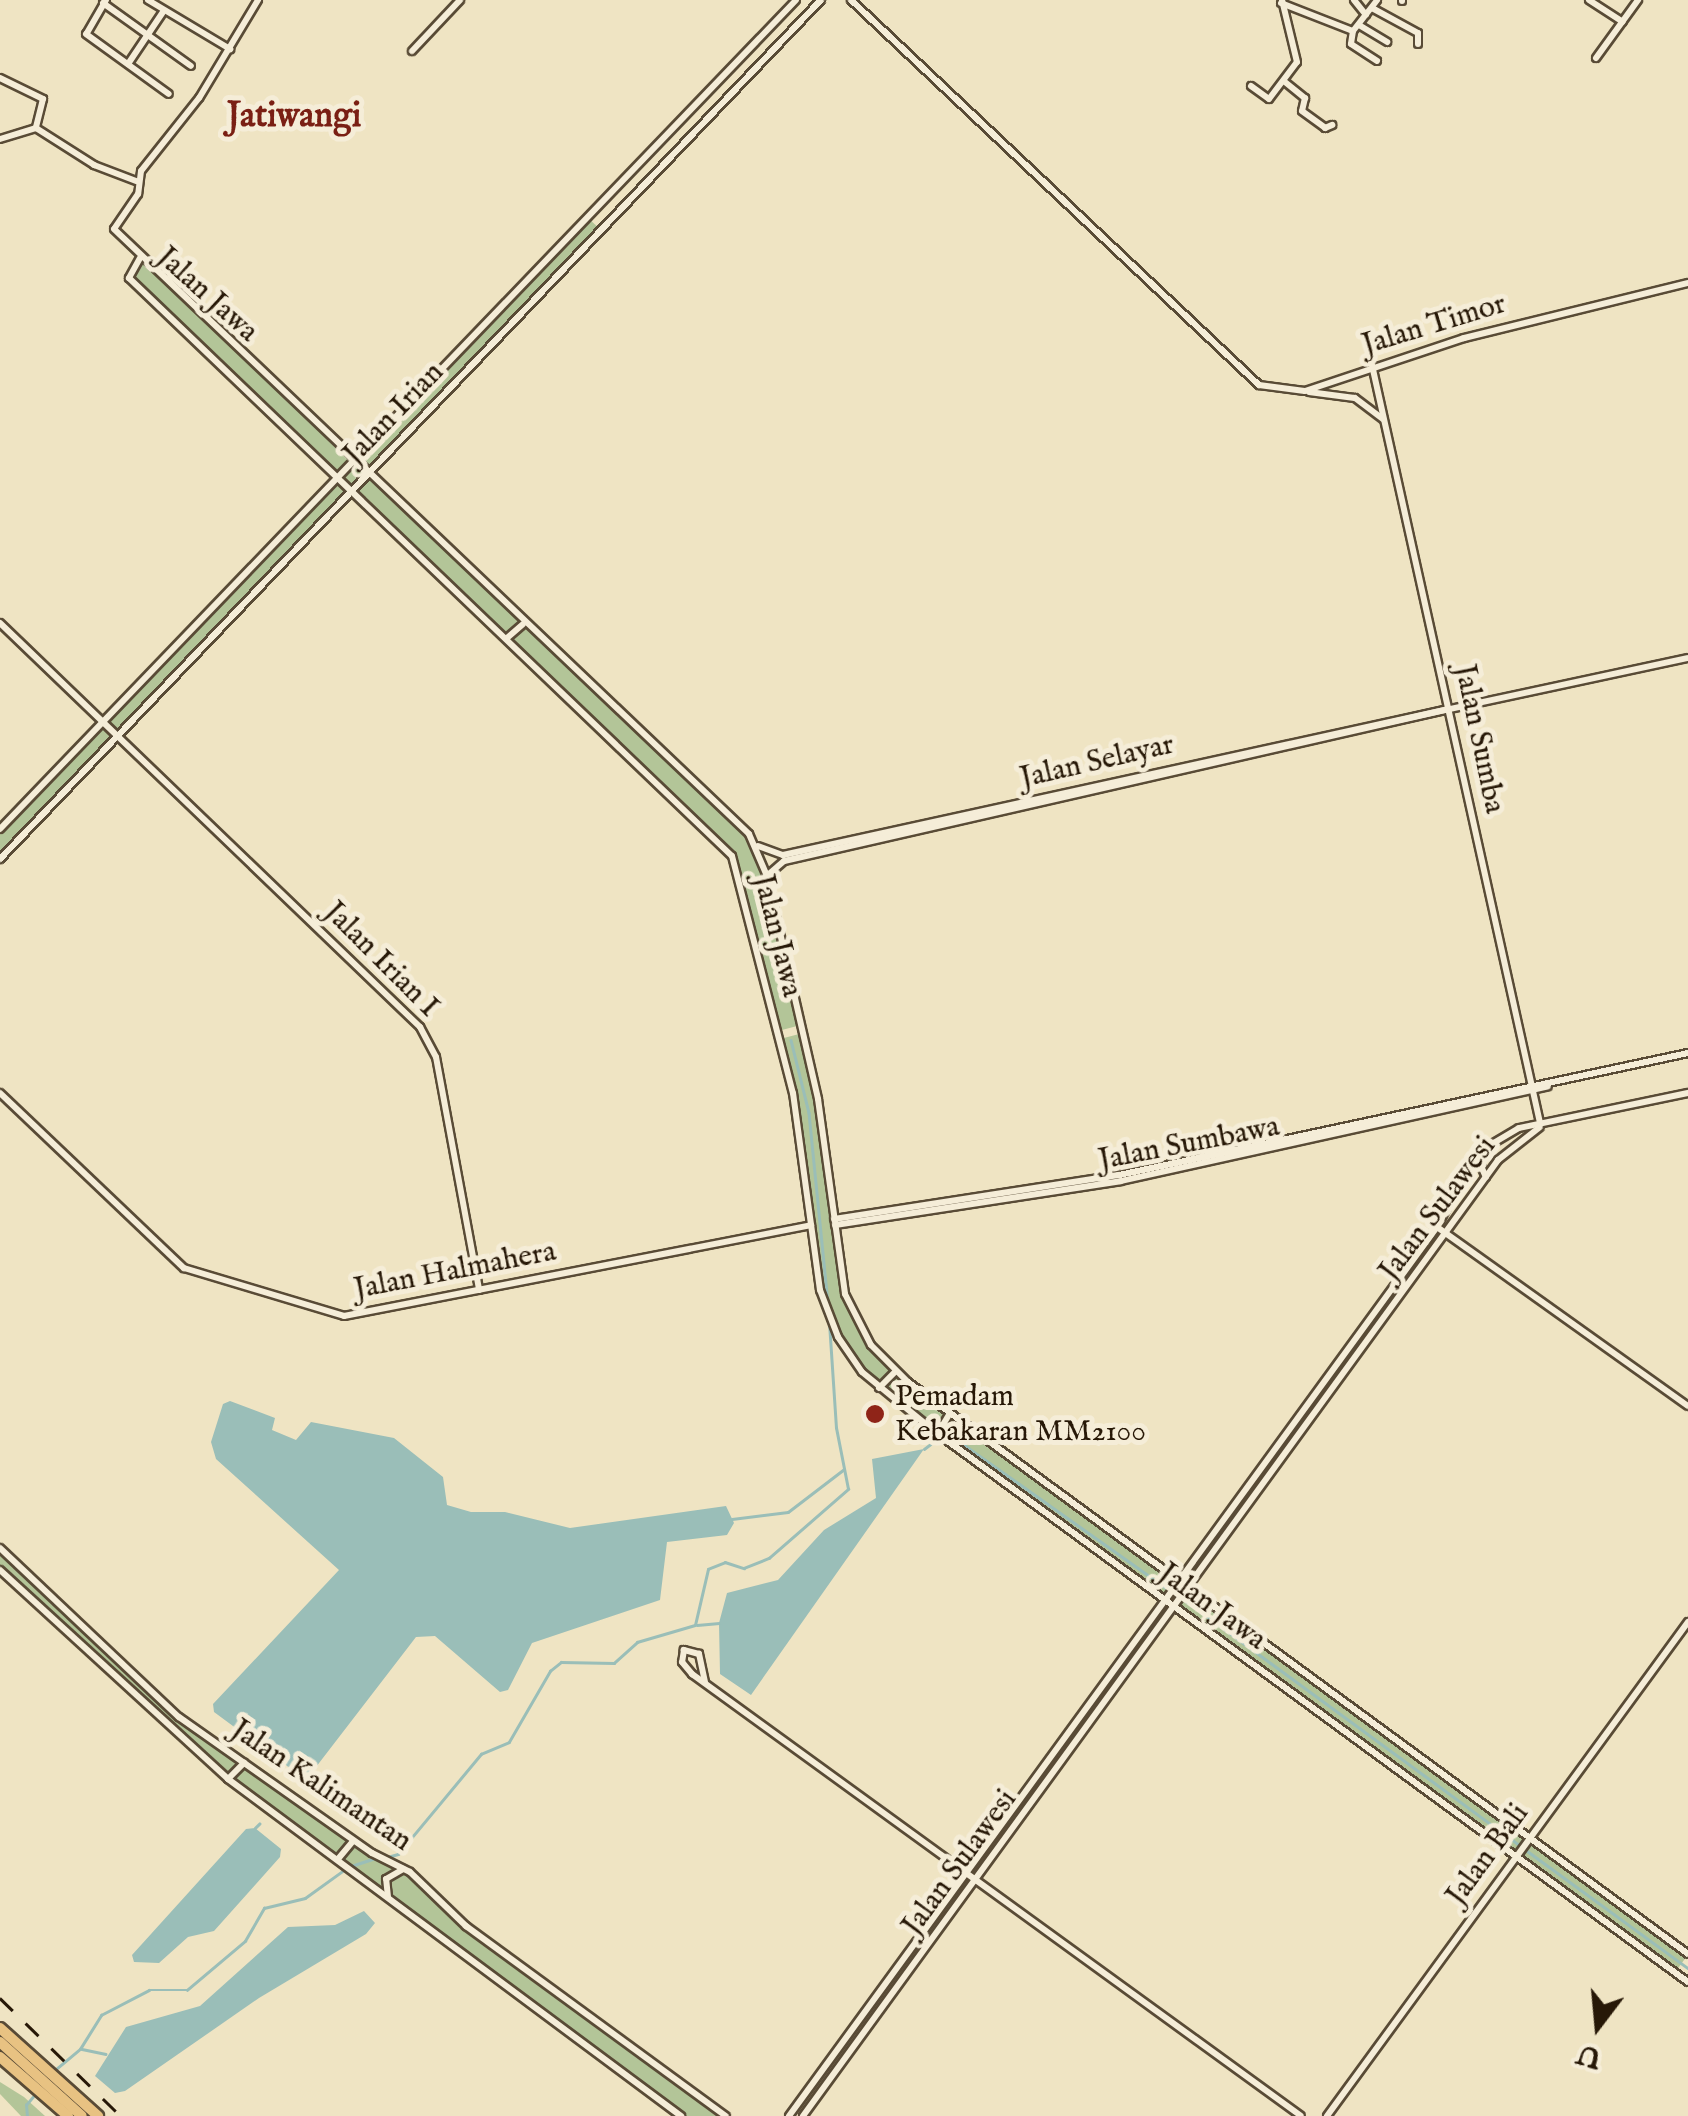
<!DOCTYPE html>
<style>
body{margin:0}
#map{position:relative;width:1688px;height:2116px;overflow:hidden;background:#efe4c3;font-family:"IM FELL English",serif}
div>[style]{position:absolute}
.green>*{inset:0;background:#b3c598;transform-origin:0 0}
.water>*{inset:0;background:#9abeb8}
.stream>*{height:2.5px;margin:-1.25px;padding:0 1.25px;transform-origin:1.25px;border-radius:1.25px;background:#9abeb8}
.roads{filter:drop-shadow(2px 0 #594b36) drop-shadow(-2px 0 #594b36) drop-shadow(0 2px #594b36) drop-shadow(0 -2px #594b36)}
.minor>*{height:6px;margin:-3px;padding:0 3px;transform-origin:3px;border-radius:3px;background:#f5edd8}
.highway>*{height:10px;margin:-5px;padding:0 5px;transform-origin:5px;border-radius:5px;background:#e8c282}
.rail>*{height:2.5px;margin-top:-1.25px;transform-origin:0;background:repeating-linear-gradient(90deg,#271807 0 18px,transparent 0 36px)}
.dots>*{width:28px;height:28px;translate:-50% -50%;box-sizing:border-box;border:5px solid #f5edd8;border-radius:50%}
span{translate:-50% -50%;white-space:nowrap;text-align:center;line-height:1.15;-webkit-text-stroke:10px #f5edd8;paint-order:stroke}
.street-label{font-size:30px;color:#271807}
.poi-label{font-size:30px;color:#271807}
.left{translate:0 -50%;text-align:left}
.quarter-label{font-size:35px;color:#7a1f14;font-weight:700}
.north{position:absolute;left:1548px;top:1976px;width:100px;height:100px;-webkit-text-stroke:8px #f5edd8;paint-order:stroke;rotate:196deg;font-size:28px;font-weight:700;line-height:40px;text-align:center;color:#271807}
.north::after{content:'';display:block;margin:auto;width:35px;height:45px;background:#271807;clip-path:polygon(50% 0,100% 100%,50% 72%,0 100%)}
</style>
<div id="map">
<div class="green">
<i style="clip-path:polygon(588px 218px,601px 230px,368px 474px,749px 834px,761px 854px,801px 1025px,778px 1031px,732px 856px,352px 490px,0 859px,0 829px,340px 478px,128px 273px,135px 263px,140px 258px,354px 462px)"></i>
<i style="clip-path:polygon(803px 1033px,845px 1294px,882px 1359px,1179px 1581px,1164px 1600px,879px 1388px,838px 1337px,820px 1290px,780px 1039px)"></i>
<i style="clip-path:polygon(0 1548px,179px 1717px,415px 1878px,466px 1926px,726px 2116px,681px 2116px,228px 1779px,0 1570px)"></i>
<i style="left:1188px;top:1588px;width:620px;height:24px;rotate:36deg"></i>
<i style="clip-path:polygon(0 2082px,24px 2097px,45px 2116px,21px 2116px,0 2094px)"></i>
</div>
<div class="water">
<i style="clip-path:polygon(230px 1401px,275px 1418px,272px 1430px,296px 1440px,311px 1422px,394px 1438px,443px 1477px,447px 1505px,471px 1512px,505px 1512px,570px 1528px,726px 1506px,734px 1523px,727px 1535px,667px 1542px,660px 1600px,532px 1643px,508px 1690px,500px 1692px,435px 1636px,416px 1637px,306px 1780px,214px 1712px,213px 1704px,339px 1570px,216px 1459px,211px 1442px,223px 1404px)"></i>
<i style="clip-path:polygon(924px 1449px,751px 1695px,720px 1674px,719px 1623px,727px 1593px,778px 1580px,824px 1530px,876px 1498px,872px 1459px)"></i>
<i style="clip-path:polygon(255px 1828px,281px 1849px,280px 1857px,214px 1931px,188px 1937px,159px 1963px,134px 1962px,132px 1955px,246px 1829px)"></i>
<i style="clip-path:polygon(364px 1911px,375px 1923px,366px 1934px,259px 1998px,125px 2091px,115px 2093px,95px 2076px,126px 2027px,200px 2006px,288px 1927px,335px 1925px)"></i>
</div>
<div class="stream">
<i style="left:791px;top:1040px;width:75px;rotate:76.1deg"></i>
<i style="left:809px;top:1113px;width:191px;rotate:84.3deg"></i>
<i style="left:946px;top:1432px;width:272px;rotate:35.3deg"></i>
<i style="left:924px;top:1449px;width:15px;rotate:-37deg"></i>
<i style="left:732px;top:1519px;width:56px;rotate:-7.1deg"></i>
<i style="left:788px;top:1512px;width:69px;rotate:-37.4deg"></i>
<i style="left:1175px;top:1593px;width:426px;rotate:36.2deg"></i>
<i style="left:697px;top:1625px;width:22px;rotate:-5deg"></i>
<i style="left:255px;top:1828px;width:6px;rotate:-45deg"></i>
<i style="left:1526px;top:1850px;width:200px;rotate:36.1deg"></i>
<i style="left:384px;top:1858px;width:15px;rotate:-16deg"></i>
<i style="left:398px;top:1854px;width:130px;rotate:-50.3deg"></i>
<i style="left:481px;top:1754px;width:30px;rotate:-23deg"></i>
<i style="left:509px;top:1742px;width:82px;rotate:-60deg"></i>
<i style="left:550px;top:1671px;width:14px;rotate:-39deg"></i>
<i style="left:561px;top:1662px;width:53px;rotate:1.1deg"></i>
<i style="left:614px;top:1663px;width:31px;rotate:-42deg"></i>
<i style="left:637px;top:1642px;width:60px;rotate:-16.3deg"></i>
<i style="left:695px;top:1625px;width:57px;rotate:-76.9deg"></i>
<i style="left:708px;top:1569px;width:18px;rotate:-22deg"></i>
<i style="left:725px;top:1562px;width:20px;rotate:18deg"></i>
<i style="left:744px;top:1568px;width:27px;rotate:-22deg"></i>
<i style="left:769px;top:1558px;width:105px;rotate:-41.1deg"></i>
<i style="left:848px;top:1489px;width:62px;rotate:-101.1deg"></i>
<i style="left:836px;top:1428px;width:105px;rotate:-93.8deg"></i>
<i style="left:351px;top:1866px;width:26px;rotate:-18deg"></i>
<i style="left:82px;top:2049px;width:24px;rotate:12deg"></i>
<i style="left:55px;top:2070px;width:33px;rotate:-40deg"></i>
<i style="left:80px;top:2049px;width:40px;rotate:-58deg"></i>
<i style="left:101px;top:2015px;width:54px;rotate:-27.5deg"></i>
<i style="left:149px;top:1990px;width:38px"></i>
<i style="left:187px;top:1990px;width:76px;rotate:-40.2deg"></i>
<i style="left:245px;top:1941px;width:38px;rotate:-60deg"></i>
<i style="left:264px;top:1908px;width:42px;rotate:-13.7deg"></i>
<i style="left:305px;top:1898px;width:48px;rotate:-35.7deg"></i>
<i style="left:27px;top:2116px;width:11px;rotate:-95deg"></i>
<i style="left:26px;top:2105px;width:17px;rotate:-50deg"></i>
</div>
<div class="roads">
<div class="minor">
<i style="left:106px;top:0;width:39px;rotate:120deg"></i>
<i style="left:86px;top:34px;width:102px;rotate:35.9deg"></i>
<i style="left:148px;top:0;width:96px;rotate:30.9deg"></i>
<i style="left:258px;top:0;width:114px;rotate:121deg"></i>
<i style="left:199px;top:98px;width:93px;rotate:128.5deg"></i>
<i style="left:141px;top:171px;width:23px;rotate:97deg"></i>
<i style="left:138px;top:194px;width:42px;rotate:124.4deg"></i>
<i style="left:114px;top:229px;width:877px;rotate:43.61deg"></i>
<i style="left:749px;top:834px;width:46px;rotate:66.8deg"></i>
<i style="left:767px;top:876px;width:229px;rotate:77.1deg"></i>
<i style="left:818px;top:1099px;width:197px;rotate:82.1deg"></i>
<i style="left:845px;top:1294px;width:57px;rotate:63deg"></i>
<i style="left:871px;top:1345px;width:52px;rotate:45deg"></i>
<i style="left:908px;top:1382px;width:967px;rotate:36.25deg"></i>
<i style="left:851px;top:0;width:561px;rotate:43.34deg"></i>
<i style="left:1259px;top:385px;width:46px;rotate:7.4deg"></i>
<i style="left:1305px;top:391px;width:168px;rotate:-18.4deg"></i>
<i style="left:1464px;top:338px;width:231px;rotate:-13.8deg"></i>
<i style="left:1354px;top:0;width:19px;rotate:51deg"></i>
<i style="left:1402px;top:0;width:1px;rotate:90deg"></i>
<i style="left:1589px;top:0;width:40px;rotate:32.9deg"></i>
<i style="left:103px;top:3px;width:108px;rotate:35.6deg"></i>
<i style="left:1281px;top:3px;width:77px;rotate:21.3deg"></i>
<i style="left:1353px;top:31px;width:39px;rotate:-52deg"></i>
<i style="left:1372px;top:8px;width:52px;rotate:28.5deg"></i>
<i style="left:1418px;top:33px;width:11px;rotate:90deg"></i>
<i style="left:1359px;top:25px;width:33px;rotate:31deg"></i>
<i style="left:1353px;top:31px;width:13px;rotate:99deg"></i>
<i style="left:1351px;top:44px;width:31px;rotate:33deg"></i>
<i style="left:412px;top:51px;width:70px;rotate:-46.7deg"></i>
<i style="left:1596px;top:58px;width:72px;rotate:-54.1deg"></i>
<i style="left:128px;top:64px;width:63px;rotate:-56.1deg"></i>
<i style="left:0;top:78px;width:48px;rotate:26deg"></i>
<i style="left:43px;top:99px;width:30px;rotate:104deg"></i>
<i style="left:1285px;top:82px;width:26px;rotate:39deg"></i>
<i style="left:1305px;top:98px;width:13px;rotate:103deg"></i>
<i style="left:1302px;top:111px;width:29px;rotate:36deg"></i>
<i style="left:1325px;top:128px;width:8px;rotate:-23deg"></i>
<i style="left:1251px;top:86px;width:22px;rotate:36deg"></i>
<i style="left:1269px;top:99px;width:46px;rotate:-52.9deg"></i>
<i style="left:1297px;top:62px;width:64px;rotate:-103.6deg"></i>
<i style="left:0;top:139px;width:38px;rotate:-17deg"></i>
<i style="left:36px;top:128px;width:69px;rotate:32.5deg"></i>
<i style="left:94px;top:165px;width:45px;rotate:20.9deg"></i>
<i style="left:140px;top:258px;width:23px;rotate:119deg"></i>
<i style="left:129px;top:278px;width:835px;rotate:43.79deg"></i>
<i style="left:732px;top:856px;width:245px;rotate:75.6deg"></i>
<i style="left:793px;top:1093px;width:199px;rotate:82.2deg"></i>
<i style="left:820px;top:1290px;width:50px;rotate:69deg"></i>
<i style="left:838px;top:1337px;width:42px;rotate:55.6deg"></i>
<i style="left:862px;top:1372px;width:93px;rotate:39.3deg"></i>
<i style="left:934px;top:1431px;width:934px;rotate:36.16deg"></i>
<i style="left:1372px;top:365px;width:776px;rotate:77.5deg"></i>
<i style="left:1309px;top:392px;width:46px;rotate:7.4deg"></i>
<i style="left:1355px;top:398px;width:35px;rotate:37deg"></i>
<i style="left:0;top:623px;width:583px;rotate:43.89deg"></i>
<i style="left:420px;top:1027px;width:34px;rotate:62deg"></i>
<i style="left:436px;top:1057px;width:237px;rotate:79.5deg"></i>
<i style="left:507px;top:638px;width:21px;rotate:-41deg"></i>
<i style="left:1450px;top:709px;width:243px;rotate:-12.1deg"></i>
<i style="left:0;top:829px;width:1149px;rotate:-46.16deg"></i>
<i style="left:758px;top:846px;width:27px;rotate:20deg"></i>
<i style="left:783px;top:855px;width:682px;rotate:-12.36deg"></i>
<i style="left:1449px;top:709px;width:682px;rotate:167.12deg"></i>
<i style="left:784px;top:861px;width:23px;rotate:139deg"></i>
<i style="left:0;top:859px;width:1188px;rotate:-46.3deg"></i>
<i style="left:0;top:1093px;width:254px;rotate:43.6deg"></i>
<i style="left:184px;top:1268px;width:167px;rotate:16.7deg"></i>
<i style="left:344px;top:1316px;width:476px;rotate:-11deg"></i>
<i style="left:1467px;top:1165px;width:14px;rotate:4deg"></i>
<i style="left:1481px;top:1166px;width:12px;rotate:66deg"></i>
<i style="left:834px;top:1219px;width:288px;rotate:-8.8deg"></i>
<i style="left:1119px;top:1175px;width:582px;rotate:-12.1deg"></i>
<i style="left:835px;top:1225px;width:289px;rotate:-8.7deg"></i>
<i style="left:1121px;top:1181px;width:437px;rotate:-12.5deg"></i>
<i style="left:1437px;top:1227px;width:308px;rotate:35.5deg"></i>
<i style="left:879px;top:1388px;width:23px;rotate:-45deg"></i>
<i style="left:938px;top:1433px;width:23px;rotate:-59deg"></i>
<i style="left:0;top:1548px;width:246px;rotate:43.4deg"></i>
<i style="left:179px;top:1717px;width:236px;rotate:35.2deg"></i>
<i style="left:372px;top:1853px;width:42px;rotate:26.6deg"></i>
<i style="left:410px;top:1872px;width:78px;rotate:44deg"></i>
<i style="left:466px;top:1926px;width:322px;rotate:36.2deg"></i>
<i style="left:0;top:1570px;width:309px;rotate:42.5deg"></i>
<i style="left:228px;top:1779px;width:565px;rotate:36.65deg"></i>
<i style="left:705px;top:1682px;width:29px;rotate:-102deg"></i>
<i style="left:699px;top:1654px;width:16px;rotate:-165deg"></i>
<i style="left:684px;top:1650px;width:12px;rotate:99deg"></i>
<i style="left:682px;top:1662px;width:16px;rotate:50deg"></i>
<i style="left:692px;top:1674px;width:752px;rotate:35.97deg"></i>
<i style="left:228px;top:1779px;width:23px;rotate:-45deg"></i>
<i style="left:338px;top:1859px;width:23px;rotate:-50deg"></i>
<i style="left:388px;top:1897px;width:18px;rotate:-96deg"></i>
<i style="left:386px;top:1879px;width:20px;rotate:-30deg"></i>
<i style="left:789px;top:2116px;width:1100px;rotate:-53.91deg"></i>
<i style="left:1437px;top:1227px;width:82px;rotate:-62.5deg"></i>
<i style="left:1475px;top:1154px;width:51px;rotate:-30.6deg"></i>
<i style="left:1519px;top:1128px;width:173px;rotate:-11.7deg"></i>
<i style="left:803px;top:2116px;width:1182px;rotate:-53.98deg"></i>
<i style="left:1498px;top:1160px;width:53px;rotate:-38.2deg"></i>
<i style="left:1327px;top:2116px;width:612px;rotate:-53.84deg"></i>
</div>
<div class="highway">
<i style="left:0;top:2028px;width:132px;rotate:41.9deg"></i>
<i style="left:0;top:2042px;width:110px;rotate:42.1deg"></i>
<i style="left:0;top:2057px;width:90px;rotate:40.9deg"></i>
</div>
</div>
<div class="rail">
<i style="left:0;top:1998px;width:169px;rotate:44.3deg"></i>
</div>
<div class="dots">
<i style="left:875px;top:1414px;background:#8f2418"></i>
</div>
<div class="street-label">
<span style="left:207px;top:295px;rotate:42deg">Jalan Jawa</span>
<span style="left:1434px;top:325px;rotate:-17deg">Jalan Timor</span>
<span style="left:394px;top:414px;rotate:-46deg">Jalan Irian</span>
<span style="left:1479px;top:739px;rotate:78deg">Jalan Sumba</span>
<span style="left:1097px;top:762px;rotate:-13deg">Jalan Selayar</span>
<span style="left:777px;top:936px;rotate:76deg">Jalan Jawa</span>
<span style="left:381px;top:960px;rotate:45deg">Jalan Irian I</span>
<span style="left:1189px;top:1144px;rotate:-11deg">Jalan Sumbawa</span>
<span style="left:1438px;top:1209px;rotate:-53deg">Jalan Sulawesi</span>
<span style="left:455px;top:1271px;rotate:-11deg">Jalan Halmahera</span>
<span style="left:1212px;top:1607px;rotate:36deg">Jalan Jawa</span>
<span style="left:321px;top:1786px;rotate:34deg">Jalan Kalimantan</span>
<span style="left:1488px;top:1855px;rotate:-54deg">Jalan Bali</span>
<span style="left:960px;top:1863px;rotate:-54deg">Jalan Sulawesi</span>
</div>
<div class="poi-label">
<span class="left" style="left:895px;top:1414px">Pemadam<br>Kebakaran MM2100</span>
</div>
<div class="quarter-label">
<span style="left:294px;top:117px">Jatiwangi</span>
</div>
<div class="north">U</div>
</div>
